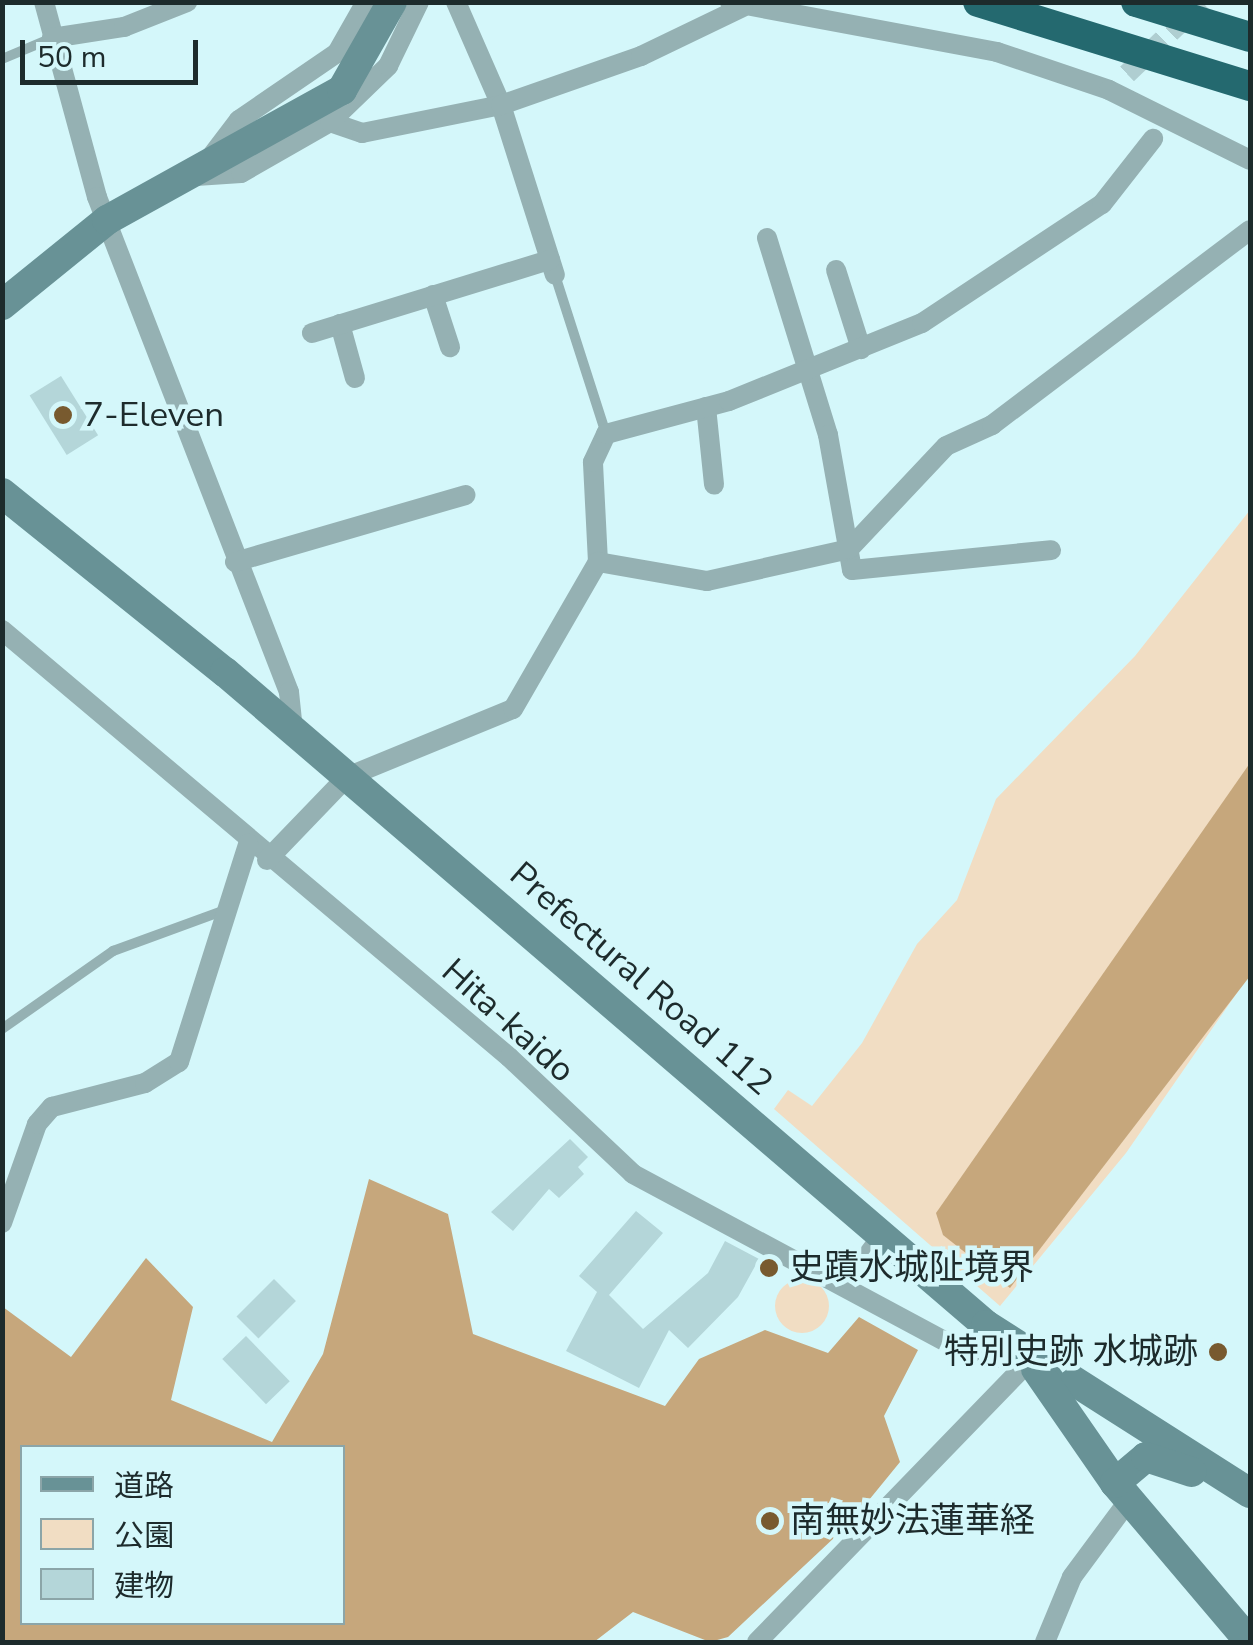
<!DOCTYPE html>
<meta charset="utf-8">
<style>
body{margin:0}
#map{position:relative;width:1253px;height:1645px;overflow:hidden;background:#d4f7fa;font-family:"Nunito Sans","Noto Sans JP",sans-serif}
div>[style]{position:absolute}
.green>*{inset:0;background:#f1ddc3}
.round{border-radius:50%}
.forest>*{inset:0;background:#c6a77c}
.building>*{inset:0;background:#b4d6d9;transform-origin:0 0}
.street-tunnel>*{height:20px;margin-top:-10px;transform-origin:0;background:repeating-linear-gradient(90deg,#afced1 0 20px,transparent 0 30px)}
.lane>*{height:10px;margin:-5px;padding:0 5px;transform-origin:5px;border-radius:5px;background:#95b1b3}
.street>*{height:20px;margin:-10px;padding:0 10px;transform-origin:10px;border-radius:10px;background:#95b1b3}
.secondary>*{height:30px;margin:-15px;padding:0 15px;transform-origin:15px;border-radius:15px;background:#689296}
.highway>*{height:30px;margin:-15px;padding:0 15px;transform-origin:15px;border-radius:15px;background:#24696f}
.dots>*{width:28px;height:28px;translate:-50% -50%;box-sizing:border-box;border:5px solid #d4f7fa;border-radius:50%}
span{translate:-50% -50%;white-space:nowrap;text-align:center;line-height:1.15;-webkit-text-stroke:9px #d4f7fa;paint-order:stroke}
.poi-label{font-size:35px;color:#1d2b2c}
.left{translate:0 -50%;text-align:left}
.right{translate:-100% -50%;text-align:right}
.street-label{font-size:35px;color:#1d2b2c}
.frame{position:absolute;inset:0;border:5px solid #1d2b2c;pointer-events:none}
.legend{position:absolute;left:20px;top:1445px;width:325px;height:180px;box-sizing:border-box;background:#d4f7fa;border:2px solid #8ba5a8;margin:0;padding:12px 18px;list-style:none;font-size:30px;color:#1d2b2c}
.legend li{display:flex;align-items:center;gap:20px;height:50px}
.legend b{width:50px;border:2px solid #8ba5a8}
.scale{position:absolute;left:20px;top:40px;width:178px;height:45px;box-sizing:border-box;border:5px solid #1d2b2c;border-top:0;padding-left:12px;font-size:30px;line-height:35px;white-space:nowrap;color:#1d2b2c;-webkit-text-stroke:8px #d4f7fa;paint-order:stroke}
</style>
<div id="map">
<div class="green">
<i style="clip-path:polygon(1250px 510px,1250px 974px,1126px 1153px,1000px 1306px,774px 1109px,788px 1090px,812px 1106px,862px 1043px,917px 944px,957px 900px,996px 799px,1135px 656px)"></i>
<i class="round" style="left:775px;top:1279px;width:54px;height:54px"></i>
</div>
<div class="forest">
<i style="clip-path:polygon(1250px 763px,1250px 976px,1010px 1288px,943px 1235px,936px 1213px)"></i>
<i style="clip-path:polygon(evenodd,369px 1179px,448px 1214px,473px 1334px,665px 1406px,699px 1359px,765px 1330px,828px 1353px,859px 1317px,918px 1350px,884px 1416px,900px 1462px,851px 1522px,728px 1637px,710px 1642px,633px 1612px,594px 1642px,3px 1642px,3px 1307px,71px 1357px,146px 1258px,193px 1307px,171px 1400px,272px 1442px,323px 1354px,369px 1179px,22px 1448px,342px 1448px,342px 1622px,22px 1622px,22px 1448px)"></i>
</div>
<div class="building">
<i style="left:61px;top:376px;width:70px;height:37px;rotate:58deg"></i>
<i style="clip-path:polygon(570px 1139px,588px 1157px,578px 1167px,584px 1174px,559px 1198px,549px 1189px,513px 1231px,491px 1212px)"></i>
<i style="clip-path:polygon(636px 1211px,663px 1233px,609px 1295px,643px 1329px,708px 1273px,725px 1241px,759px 1259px,738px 1297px,688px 1348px,669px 1330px,639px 1388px,566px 1351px,597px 1292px,579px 1276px)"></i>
<i style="left:274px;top:1279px;width:31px;height:53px;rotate:45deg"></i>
<i style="left:246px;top:1336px;width:63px;height:33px;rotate:46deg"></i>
</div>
<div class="street-tunnel">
<i style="left:1127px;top:74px;width:104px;rotate:-43.8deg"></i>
</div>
<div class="lane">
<i style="left:2px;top:59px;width:54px;rotate:-22.8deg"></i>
<i style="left:555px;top:275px;width:167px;rotate:72.2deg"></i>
<i style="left:2px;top:1029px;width:136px;rotate:-35.1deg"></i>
<i style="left:113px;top:951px;width:119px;rotate:-20.1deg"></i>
<i style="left:839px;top:1285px;width:60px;rotate:-53.1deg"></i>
</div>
<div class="street">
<i style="left:44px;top:2px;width:202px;rotate:74.8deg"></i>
<i style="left:97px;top:197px;width:531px;rotate:68.8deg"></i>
<i style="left:289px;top:692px;width:38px;rotate:84deg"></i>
<i style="left:456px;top:2px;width:112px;rotate:66.4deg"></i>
<i style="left:501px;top:105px;width:178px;rotate:72.4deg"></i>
<i style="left:730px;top:2px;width:272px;rotate:10.6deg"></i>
<i style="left:997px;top:52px;width:118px;rotate:18.7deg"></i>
<i style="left:1109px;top:90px;width:157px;rotate:26.4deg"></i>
<i style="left:52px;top:38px;width:73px;rotate:-8.7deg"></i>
<i style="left:124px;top:27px;width:68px;rotate:-21.6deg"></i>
<i style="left:330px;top:122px;width:34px;rotate:19deg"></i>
<i style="left:362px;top:133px;width:142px;rotate:-11.4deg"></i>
<i style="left:501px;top:105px;width:148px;rotate:-19.3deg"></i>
<i style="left:641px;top:56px;width:113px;rotate:-25.7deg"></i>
<i style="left:210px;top:158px;width:48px;rotate:-52.7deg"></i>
<i style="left:239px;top:120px;width:119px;rotate:-34.4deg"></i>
<i style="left:337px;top:53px;width:59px;rotate:-60.4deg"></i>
<i style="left:196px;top:176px;width:45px;rotate:-3.8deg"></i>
<i style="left:241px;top:173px;width:103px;rotate:-29.8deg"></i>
<i style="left:330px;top:122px;width:81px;rotate:-44deg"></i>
<i style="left:388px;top:66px;width:71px;rotate:-64.2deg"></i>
<i style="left:767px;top:238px;width:206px;rotate:72.8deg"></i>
<i style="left:828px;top:435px;width:137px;rotate:79.9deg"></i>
<i style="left:852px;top:570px;width:200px;rotate:-5.7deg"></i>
<i style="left:836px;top:270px;width:83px;rotate:72.4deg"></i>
<i style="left:433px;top:295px;width:55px;rotate:71.9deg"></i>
<i style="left:340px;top:324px;width:56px;rotate:74.5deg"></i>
<i style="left:312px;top:333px;width:249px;rotate:-17.1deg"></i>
<i style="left:706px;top:407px;width:78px;rotate:84.1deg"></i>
<i style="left:235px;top:562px;width:240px;rotate:-16.2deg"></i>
<i style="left:598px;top:562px;width:100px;rotate:-92.9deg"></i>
<i style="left:593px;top:462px;width:31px;rotate:-65deg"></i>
<i style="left:606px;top:434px;width:127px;rotate:-15deg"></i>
<i style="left:729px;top:401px;width:208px;rotate:-22deg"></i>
<i style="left:922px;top:323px;width:216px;rotate:-33.5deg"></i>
<i style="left:1102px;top:204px;width:83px;rotate:-51.9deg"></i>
<i style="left:2px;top:630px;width:663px;rotate:40.1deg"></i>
<i style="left:509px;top:1057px;width:170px;rotate:43.3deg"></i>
<i style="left:633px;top:1174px;width:383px;rotate:28.2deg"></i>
<i style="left:970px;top:1355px;width:60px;rotate:4.8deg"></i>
<i style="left:267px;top:860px;width:115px;rotate:-46.1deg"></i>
<i style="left:347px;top:777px;width:179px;rotate:-22.3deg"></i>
<i style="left:513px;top:709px;width:170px;rotate:-60deg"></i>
<i style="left:598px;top:562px;width:111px;rotate:9.9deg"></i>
<i style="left:707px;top:581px;width:146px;rotate:-12.7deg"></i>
<i style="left:849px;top:549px;width:141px;rotate:-46.7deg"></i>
<i style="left:946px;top:446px;width:51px;rotate:-24.5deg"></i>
<i style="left:992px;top:425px;width:323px;rotate:-37.1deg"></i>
<i style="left:2px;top:1223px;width:105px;rotate:-70.5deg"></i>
<i style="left:37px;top:1124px;width:23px;rotate:-49deg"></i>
<i style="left:52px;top:1107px;width:96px;rotate:-14.5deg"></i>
<i style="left:145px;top:1083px;width:40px;rotate:-32deg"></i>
<i style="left:179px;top:1062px;width:229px;rotate:-72.4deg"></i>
<i style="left:757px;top:1642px;width:392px;rotate:-45.9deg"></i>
<i style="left:1045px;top:1642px;width:70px;rotate:-67.4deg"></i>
<i style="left:1072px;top:1577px;width:96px;rotate:-53.5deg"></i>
</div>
<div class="secondary">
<i style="left:2px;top:305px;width:135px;rotate:-39deg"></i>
<i style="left:107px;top:220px;width:269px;rotate:-29deg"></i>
<i style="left:342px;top:90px;width:101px;rotate:-60.4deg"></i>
<i style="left:2px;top:493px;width:286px;rotate:38.8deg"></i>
<i style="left:225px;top:672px;width:1003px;rotate:40.63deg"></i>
<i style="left:986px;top:1325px;width:313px;rotate:32.5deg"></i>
<i style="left:1036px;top:1369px;width:139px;rotate:55.3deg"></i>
<i style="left:1115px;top:1483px;width:209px;rotate:49.7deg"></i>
<i style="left:1115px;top:1483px;width:40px;rotate:-40deg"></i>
<i style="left:1146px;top:1457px;width:48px;rotate:18.1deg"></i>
</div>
<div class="highway">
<i style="left:978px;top:2px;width:285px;rotate:17.2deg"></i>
<i style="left:1136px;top:2px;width:119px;rotate:17.1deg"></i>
</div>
<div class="dots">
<i style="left:63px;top:415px;background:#785a2f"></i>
<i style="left:769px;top:1268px;background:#785a2f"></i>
<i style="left:1218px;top:1352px;background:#785a2f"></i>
<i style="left:770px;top:1521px;background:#785a2f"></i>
</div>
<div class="poi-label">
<span class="left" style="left:83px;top:415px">7-Eleven</span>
<span class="left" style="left:789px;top:1268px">史蹟水城阯境界</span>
<span class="right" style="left:1198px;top:1352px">特別史跡 水城跡</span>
<span class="left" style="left:790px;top:1521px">南無妙法蓮華経</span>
</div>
<div class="street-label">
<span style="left:641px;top:979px;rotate:41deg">Prefectural Road 112</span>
<span style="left:508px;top:1021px;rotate:42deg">Hita-kaido</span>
</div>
<div class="frame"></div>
<ul class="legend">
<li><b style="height:12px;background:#689296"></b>道路</li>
<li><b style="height:28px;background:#f1ddc3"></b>公園</li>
<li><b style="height:28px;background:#b4d6d9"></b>建物</li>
</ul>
<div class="scale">50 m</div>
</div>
